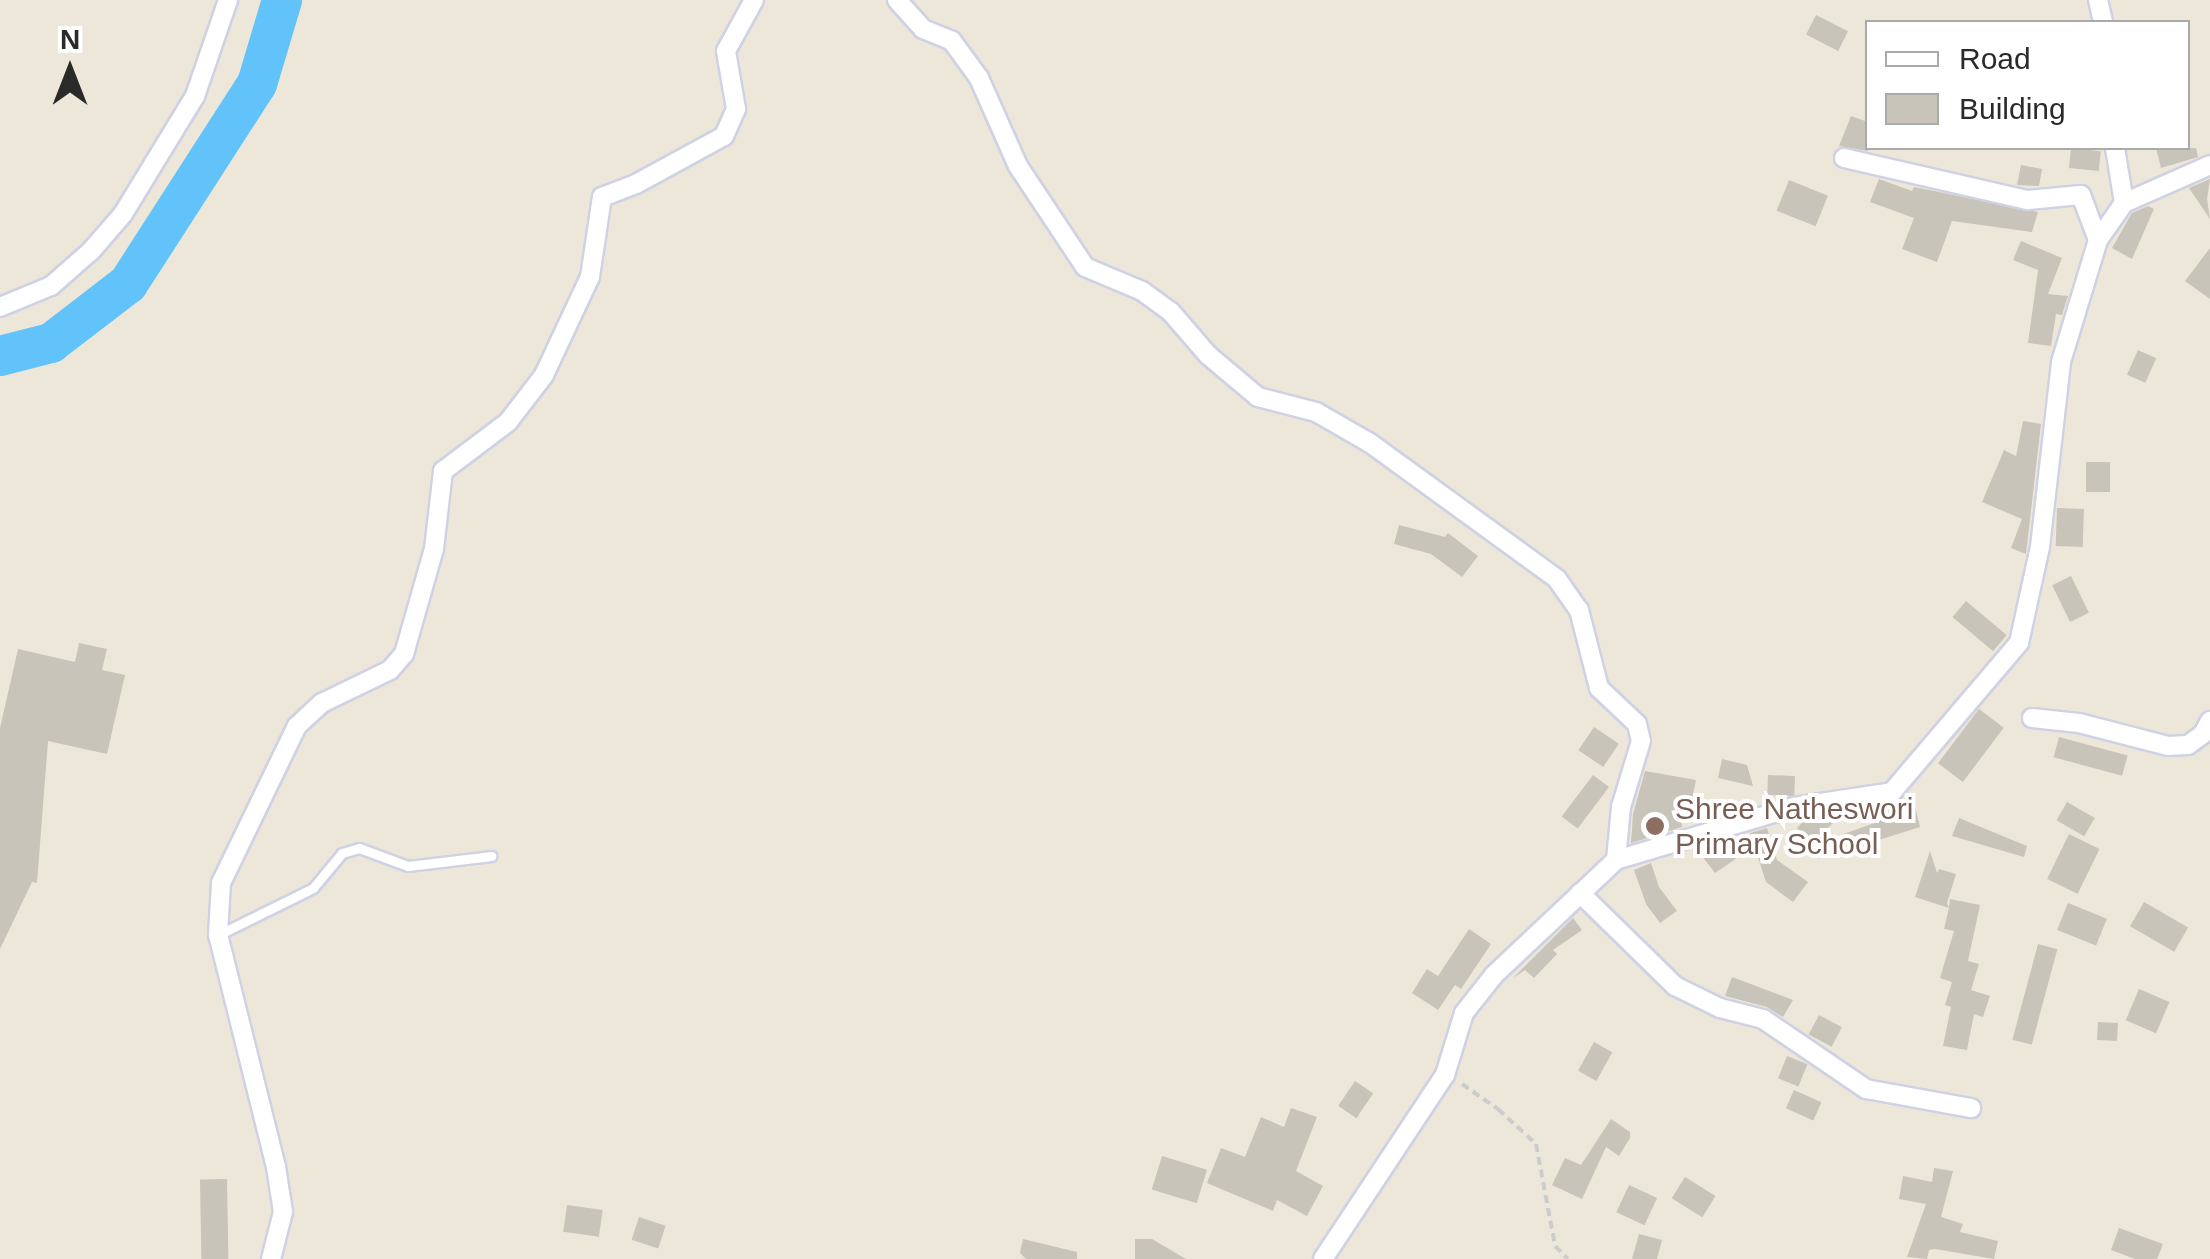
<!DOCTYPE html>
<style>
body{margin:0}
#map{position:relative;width:2210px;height:1259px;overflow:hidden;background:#ede7da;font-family:Helvetica,sans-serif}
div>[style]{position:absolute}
.river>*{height:40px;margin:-20px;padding:0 20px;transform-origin:20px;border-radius:20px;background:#62c2fa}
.building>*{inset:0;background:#c8c4ba;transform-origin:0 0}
.path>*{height:4px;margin-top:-2px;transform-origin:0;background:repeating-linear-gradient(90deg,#ccc 0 8px,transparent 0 13px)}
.roads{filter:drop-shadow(2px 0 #cfd1e4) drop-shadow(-2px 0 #cfd1e4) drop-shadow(0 2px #cfd1e4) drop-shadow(0 -2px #cfd1e4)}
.lane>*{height:9px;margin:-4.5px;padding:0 4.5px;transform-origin:4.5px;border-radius:4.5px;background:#fff}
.street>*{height:18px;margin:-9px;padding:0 9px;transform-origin:9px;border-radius:9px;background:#fff}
.dots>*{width:28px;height:28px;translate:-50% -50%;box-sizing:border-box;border:5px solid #fff;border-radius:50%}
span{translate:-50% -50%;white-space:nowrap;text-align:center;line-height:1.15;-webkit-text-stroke:8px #fff;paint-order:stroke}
.education-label{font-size:30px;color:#785e54}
.left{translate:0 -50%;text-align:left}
.legend{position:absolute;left:1865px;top:20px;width:325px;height:130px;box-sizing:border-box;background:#fff;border:2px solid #aaa;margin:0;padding:12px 18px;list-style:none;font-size:30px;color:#2a2a2a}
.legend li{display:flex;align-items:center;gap:20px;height:50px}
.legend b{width:50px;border:2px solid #aaa}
.north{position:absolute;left:20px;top:20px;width:100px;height:100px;-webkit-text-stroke:8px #fff;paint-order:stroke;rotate:0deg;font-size:28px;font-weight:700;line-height:40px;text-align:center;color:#2a2a2a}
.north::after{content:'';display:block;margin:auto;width:35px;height:45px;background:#2a2a2a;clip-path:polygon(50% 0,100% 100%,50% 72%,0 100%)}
</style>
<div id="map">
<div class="river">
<i style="left:0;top:356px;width:53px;rotate:-14.3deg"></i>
<i style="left:51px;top:343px;width:97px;rotate:-37.5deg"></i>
<i style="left:128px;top:284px;width:238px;rotate:-57.2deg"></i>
<i style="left:257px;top:84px;width:88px;rotate:-73.4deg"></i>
</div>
<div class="building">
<i style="left:1816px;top:15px;width:36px;height:22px;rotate:27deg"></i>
<i style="clip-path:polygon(1851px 116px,1868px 122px,1868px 151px,1839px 146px)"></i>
<i style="left:2071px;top:148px;width:30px;height:20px;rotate:6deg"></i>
<i style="clip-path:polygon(2156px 148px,2196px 148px,2198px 157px,2161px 168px)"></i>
<i style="clip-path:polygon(2021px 165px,2042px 169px,2039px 186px,2017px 185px)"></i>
<i style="clip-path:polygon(1879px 179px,1912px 191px,1914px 187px,2038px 212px,2032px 232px,1952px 221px,1937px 262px,1902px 249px,1914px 218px,1870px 202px)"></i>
<i style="clip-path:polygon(2210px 179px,2207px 199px,2210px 219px,2189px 188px)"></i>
<i style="left:1789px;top:180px;width:42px;height:33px;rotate:22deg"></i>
<i style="clip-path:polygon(2148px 206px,2154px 209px,2132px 259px,2112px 248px,2132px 213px)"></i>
<i style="clip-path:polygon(2021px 241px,2062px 258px,2048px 294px,2068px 296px,2062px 315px,2056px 314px,2051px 346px,2028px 343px,2038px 270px,2013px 260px)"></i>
<i style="clip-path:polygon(2210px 248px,2210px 299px,2185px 281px)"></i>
<i style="left:2138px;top:350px;width:20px;height:27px;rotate:24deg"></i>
<i style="clip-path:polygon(2023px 421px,2041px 424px,2026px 554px,2011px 548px,2022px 519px,1982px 502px,2004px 450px,2016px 456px)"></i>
<i style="left:2086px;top:462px;width:24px;height:30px"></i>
<i style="left:2057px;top:508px;width:27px;height:38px;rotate:2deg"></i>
<i style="clip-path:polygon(1399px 525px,1445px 537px,1448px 533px,1478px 556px,1462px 577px,1431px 554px,1394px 544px)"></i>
<i style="left:2071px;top:576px;width:41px;height:21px;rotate:64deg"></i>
<i style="left:1966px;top:601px;width:53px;height:21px;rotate:40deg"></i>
<i style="clip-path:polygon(79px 643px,107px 649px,102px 670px,125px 675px,107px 754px,48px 741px,37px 883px,32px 882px,0 949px,0 728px,18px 649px,75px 662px)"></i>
<i style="left:1979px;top:709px;width:31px;height:68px;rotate:37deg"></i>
<i style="left:1594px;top:727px;width:30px;height:28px;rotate:34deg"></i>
<i style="left:2059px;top:737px;width:71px;height:21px;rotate:15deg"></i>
<i style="clip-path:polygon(1722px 759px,1747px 765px,1753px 786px,1718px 778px)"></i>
<i style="clip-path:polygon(1645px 771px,1696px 780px,1691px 805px,1679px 802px,1682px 827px,1631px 843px,1633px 814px)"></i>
<i style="left:1593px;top:775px;width:20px;height:52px;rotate:37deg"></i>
<i style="left:1768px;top:775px;width:27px;height:20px;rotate:2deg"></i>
<i style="clip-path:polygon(1912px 794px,1920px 827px,1847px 850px,1841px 835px,1880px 821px,1876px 807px,1895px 804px)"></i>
<i style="left:2067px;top:802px;width:32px;height:21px;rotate:30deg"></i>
<i style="clip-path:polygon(1824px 815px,1833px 823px,1813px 844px,1797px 828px,1806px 818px)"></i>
<i style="clip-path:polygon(1959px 818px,2027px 846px,2024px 857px,1952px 836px)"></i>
<i style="clip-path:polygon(1767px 828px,1777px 860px,1808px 882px,1793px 902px,1766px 882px,1750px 833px)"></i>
<i style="left:2069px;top:834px;width:34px;height:50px;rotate:26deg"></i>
<i style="clip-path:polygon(1718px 844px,1725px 844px,1737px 858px,1715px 873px,1702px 856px)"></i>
<i style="clip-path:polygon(1930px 851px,1937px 873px,1939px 869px,1956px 874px,1947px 903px,1949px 908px,1950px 899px,1980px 905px,1968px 961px,1979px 964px,1971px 990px,1990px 996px,1983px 1017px,1974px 1014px,1967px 1050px,1943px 1046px,1951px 1007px,1945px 1005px,1952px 982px,1940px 978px,1954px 931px,1944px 929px,1949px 908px,1915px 897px)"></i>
<i style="clip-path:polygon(1651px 863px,1659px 887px,1677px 911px,1660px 923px,1646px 904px,1634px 870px)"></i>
<i style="left:2144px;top:902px;width:51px;height:28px;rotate:30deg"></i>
<i style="left:2068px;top:903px;width:42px;height:29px;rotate:22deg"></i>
<i style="clip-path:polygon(1573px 918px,1582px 930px,1553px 950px,1557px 954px,1534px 978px,1525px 970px,1513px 978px)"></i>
<i style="clip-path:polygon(1469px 929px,1491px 944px,1461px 989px,1455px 985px,1438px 1010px,1412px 993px,1427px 969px,1438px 976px)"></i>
<i style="left:2038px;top:944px;width:20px;height:99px;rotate:15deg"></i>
<i style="clip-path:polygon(1732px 977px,1793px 1000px,1783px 1017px,1767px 1007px,1725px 996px)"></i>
<i style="left:2139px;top:989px;width:33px;height:34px;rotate:23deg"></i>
<i style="left:1819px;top:1015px;width:26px;height:22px;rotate:28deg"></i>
<i style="left:2098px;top:1022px;width:20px;height:18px;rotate:3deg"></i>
<i style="left:1594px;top:1042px;width:21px;height:33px;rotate:29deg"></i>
<i style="left:1787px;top:1056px;width:22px;height:24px;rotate:22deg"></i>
<i style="left:1355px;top:1081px;width:22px;height:30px;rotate:34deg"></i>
<i style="left:1794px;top:1090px;width:30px;height:20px;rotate:24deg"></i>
<i style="clip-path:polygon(1291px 1108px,1317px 1117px,1296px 1171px,1323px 1186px,1307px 1216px,1277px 1200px,1273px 1211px,1207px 1183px,1221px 1148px,1245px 1157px,1261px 1117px,1284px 1127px)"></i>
<i style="clip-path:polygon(1611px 1119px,1630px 1132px,1630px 1138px,1619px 1156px,1606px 1147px,1582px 1199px,1552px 1185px,1565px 1158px,1581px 1165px)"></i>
<i style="left:1162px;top:1156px;width:47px;height:35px;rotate:17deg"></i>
<i style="clip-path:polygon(1934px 1168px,1953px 1171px,1941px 1217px,1963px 1224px,1960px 1232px,1998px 1241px,1994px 1259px,1935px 1249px,1929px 1250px,1927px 1259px,1907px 1257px,1926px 1204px,1899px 1199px,1903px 1176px,1932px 1182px)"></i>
<i style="left:1685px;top:1177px;width:36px;height:25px;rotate:32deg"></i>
<i style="left:227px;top:1179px;width:80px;height:27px;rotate:89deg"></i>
<i style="left:1629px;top:1185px;width:31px;height:30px;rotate:25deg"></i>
<i style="left:567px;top:1205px;width:36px;height:27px;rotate:8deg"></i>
<i style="left:639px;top:1217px;width:28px;height:24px;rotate:18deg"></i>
<i style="clip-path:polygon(2119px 1228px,2163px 1244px,2157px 1259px,2135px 1259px,2111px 1250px)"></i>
<i style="clip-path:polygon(1639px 1234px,1662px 1240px,1657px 1259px,1632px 1259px)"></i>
<i style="clip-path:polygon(1023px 1239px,1077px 1252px,1077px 1259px,1026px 1259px,1020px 1253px)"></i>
<i style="clip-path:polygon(1135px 1239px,1152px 1239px,1186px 1259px,1135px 1259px)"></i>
</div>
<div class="path">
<i style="left:1462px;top:1084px;width:44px;rotate:34.8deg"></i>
<i style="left:1498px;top:1109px;width:52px;rotate:42.6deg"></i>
<i style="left:1536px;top:1144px;width:104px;rotate:79.4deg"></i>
<i style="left:1555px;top:1246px;width:18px;rotate:45deg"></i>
</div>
<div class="roads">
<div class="lane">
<i style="left:218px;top:935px;width:106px;rotate:-26.3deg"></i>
<i style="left:313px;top:888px;width:45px;rotate:-50.4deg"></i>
<i style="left:342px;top:853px;width:18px;rotate:-16deg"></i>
<i style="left:359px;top:848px;width:52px;rotate:20.2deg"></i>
<i style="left:408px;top:866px;width:84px;rotate:-6.9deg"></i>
</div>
<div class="street">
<i style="left:897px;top:0;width:39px;rotate:48deg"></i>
<i style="left:923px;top:29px;width:31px;rotate:22deg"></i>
<i style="left:952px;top:41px;width:46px;rotate:53.9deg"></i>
<i style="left:979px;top:78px;width:96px;rotate:66.1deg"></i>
<i style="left:1018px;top:166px;width:121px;rotate:56.4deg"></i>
<i style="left:1085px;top:267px;width:62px;rotate:22.8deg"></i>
<i style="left:1142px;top:291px;width:34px;rotate:36deg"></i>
<i style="left:1170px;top:311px;width:58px;rotate:49.2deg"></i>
<i style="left:1208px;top:355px;width:65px;rotate:40deg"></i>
<i style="left:1258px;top:397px;width:60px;rotate:14.5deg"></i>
<i style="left:1316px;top:412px;width:62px;rotate:29.9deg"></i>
<i style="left:1370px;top:443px;width:231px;rotate:36deg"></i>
<i style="left:1557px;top:579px;width:38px;rotate:55deg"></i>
<i style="left:1579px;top:610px;width:81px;rotate:75.6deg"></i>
<i style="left:1599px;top:688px;width:52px;rotate:43.5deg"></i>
<i style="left:1637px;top:724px;width:17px;rotate:77deg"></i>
<i style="left:1641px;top:741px;width:69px;rotate:106.9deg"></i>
<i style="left:1621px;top:807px;width:53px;rotate:95.4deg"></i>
<i style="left:2098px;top:0;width:23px;rotate:77deg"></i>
<i style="left:2115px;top:148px;width:56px;rotate:80.7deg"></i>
<i style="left:1844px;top:158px;width:189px;rotate:12.9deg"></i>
<i style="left:2028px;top:200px;width:53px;rotate:-5.4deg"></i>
<i style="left:2081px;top:195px;width:48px;rotate:69.3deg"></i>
<i style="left:0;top:307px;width:55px;rotate:-22.4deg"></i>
<i style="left:51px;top:286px;width:53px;rotate:-41.2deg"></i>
<i style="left:91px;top:251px;width:49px;rotate:-49.1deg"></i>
<i style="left:123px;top:214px;width:138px;rotate:-58.6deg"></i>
<i style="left:195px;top:96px;width:102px;rotate:-71deg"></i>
<i style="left:2032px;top:718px;width:47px;rotate:6.1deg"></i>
<i style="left:2079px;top:723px;width:92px;rotate:14.5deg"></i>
<i style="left:2168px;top:746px;width:20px;rotate:-3deg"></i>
<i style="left:2188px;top:745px;width:19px;rotate:-36deg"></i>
<i style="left:2203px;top:734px;width:15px;rotate:-62deg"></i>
<i style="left:1580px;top:893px;width:133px;rotate:44.4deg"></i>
<i style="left:1675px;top:986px;width:50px;rotate:26.1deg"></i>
<i style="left:1720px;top:1008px;width:44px;rotate:14.3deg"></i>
<i style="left:1763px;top:1019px;width:125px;rotate:34.2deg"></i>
<i style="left:1866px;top:1089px;width:107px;rotate:10.3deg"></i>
<i style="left:271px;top:1259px;width:49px;rotate:-75.7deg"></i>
<i style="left:283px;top:1212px;width:46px;rotate:-98.8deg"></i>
<i style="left:276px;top:1167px;width:239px;rotate:-104deg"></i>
<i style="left:218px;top:935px;width:52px;rotate:-86.7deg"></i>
<i style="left:221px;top:883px;width:174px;rotate:-64.2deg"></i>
<i style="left:297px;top:726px;width:34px;rotate:-43deg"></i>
<i style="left:322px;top:703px;width:76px;rotate:-25.9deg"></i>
<i style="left:390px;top:670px;width:21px;rotate:-49deg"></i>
<i style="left:404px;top:654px;width:109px;rotate:-74.1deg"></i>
<i style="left:434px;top:549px;width:79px;rotate:-83.4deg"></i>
<i style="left:443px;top:471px;width:81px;rotate:-37deg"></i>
<i style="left:508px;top:422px;width:59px;rotate:-52.5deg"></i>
<i style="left:544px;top:375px;width:108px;rotate:-64.9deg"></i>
<i style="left:590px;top:277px;width:81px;rotate:-81.5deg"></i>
<i style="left:602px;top:197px;width:36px;rotate:-21deg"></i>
<i style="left:636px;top:184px;width:100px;rotate:-28.6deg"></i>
<i style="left:724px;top:136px;width:30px;rotate:-66deg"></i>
<i style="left:736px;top:109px;width:59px;rotate:-99.8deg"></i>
<i style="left:726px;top:51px;width:58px;rotate:-61.2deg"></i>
<i style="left:1323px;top:1259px;width:221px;rotate:-56.5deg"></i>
<i style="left:1445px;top:1075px;width:65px;rotate:-73deg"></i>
<i style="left:1464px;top:1013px;width:48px;rotate:-51.7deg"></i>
<i style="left:1494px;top:975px;width:168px;rotate:-43.3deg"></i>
<i style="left:1616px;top:860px;width:186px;rotate:-16.6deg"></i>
<i style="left:1794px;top:807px;width:99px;rotate:-8.7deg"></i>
<i style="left:1892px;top:792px;width:196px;rotate:-49.6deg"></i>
<i style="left:2019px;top:643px;width:98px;rotate:-77.7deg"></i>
<i style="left:2040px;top:547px;width:186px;rotate:-83.5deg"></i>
<i style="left:2061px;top:362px;width:127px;rotate:-73.1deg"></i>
<i style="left:2098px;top:240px;width:45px;rotate:-54.9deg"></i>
<i style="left:2124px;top:203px;width:94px;rotate:-23.8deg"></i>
</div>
</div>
<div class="dots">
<i style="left:1655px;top:826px;background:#8d6e63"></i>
</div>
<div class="education-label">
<span class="left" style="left:1675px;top:826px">Shree Natheswori<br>Primary School</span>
</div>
<ul class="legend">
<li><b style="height:12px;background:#fff"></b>Road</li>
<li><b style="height:28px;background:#c8c4ba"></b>Building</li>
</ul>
<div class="north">N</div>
</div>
